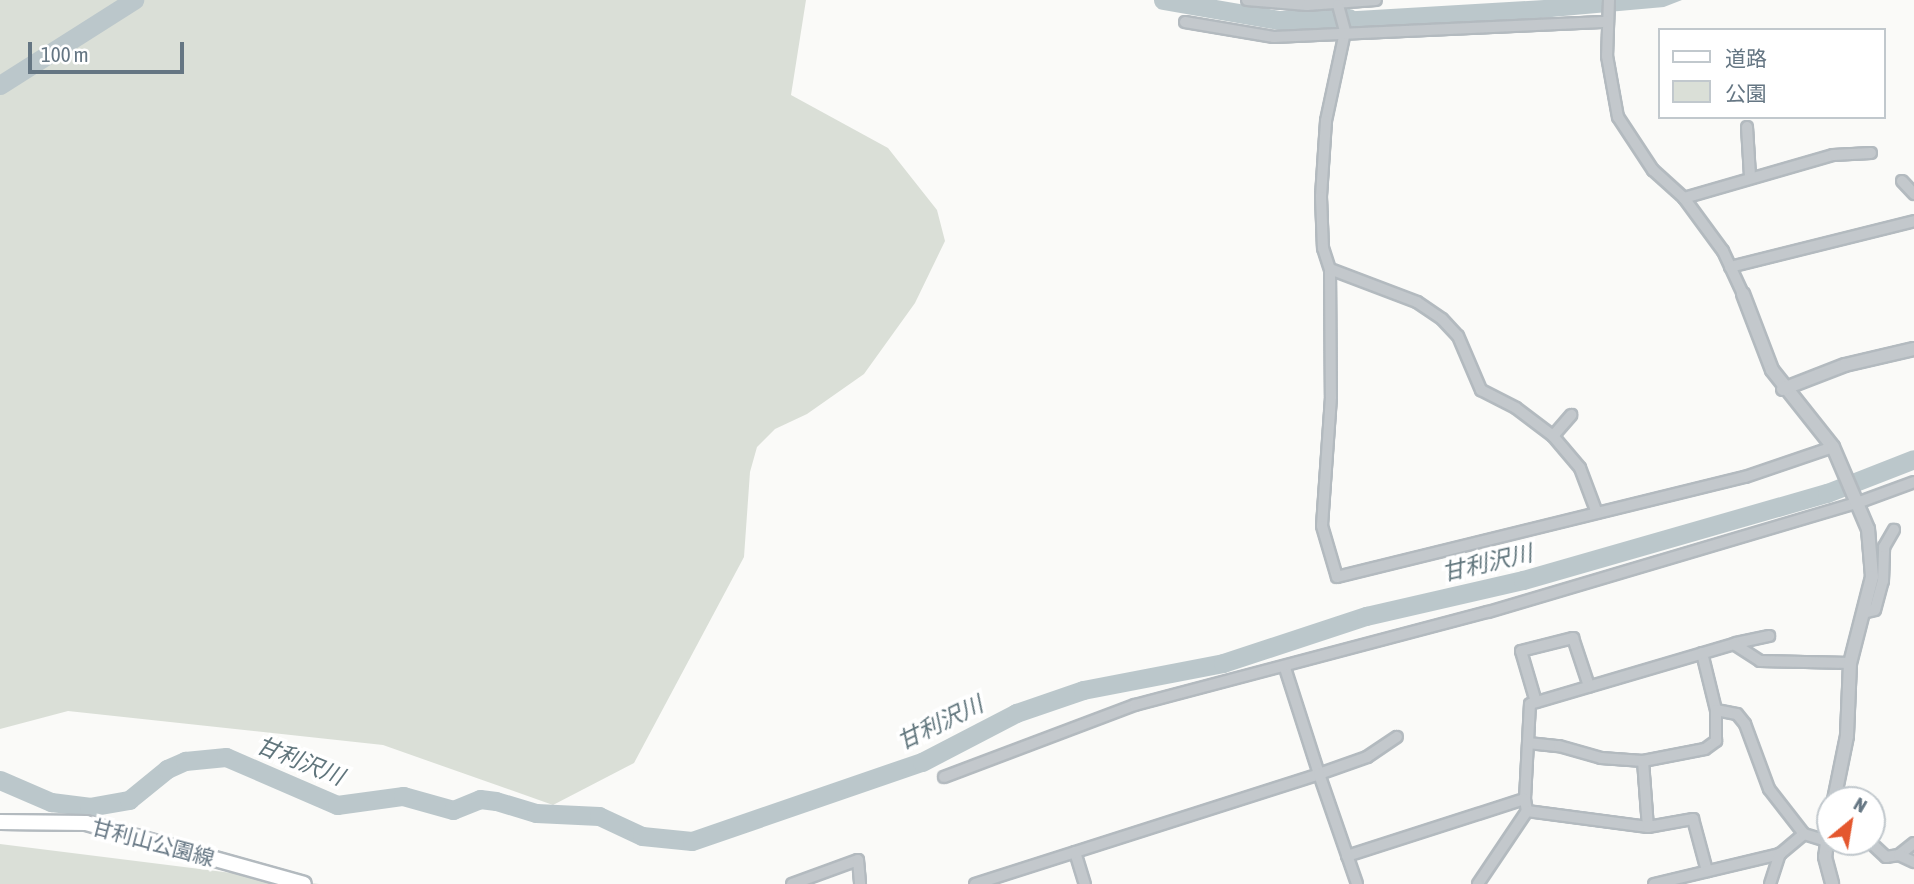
<!DOCTYPE html>
<meta charset="utf-8">
<style>
body{margin:0}
#map{position:relative;width:1914px;height:884px;overflow:hidden;background:#fafaf8;font-family:"Asap Condensed","Noto Sans JP",sans-serif}
div>[style]{position:absolute}
.green>*{inset:0;background:#dadfd7}
.water>*{inset:0;background:#bbc7cb}
.river>*{height:19px;margin:-9.5px;padding:0 9.5px;transform-origin:9.5px;border-radius:9.5px;background:#bbc7cb}
.roads{filter:drop-shadow(2px 0 #b3babf) drop-shadow(-2px 0 #b3babf) drop-shadow(0 2px #b3babf) drop-shadow(0 -2px #b3babf)}
.minor>*{height:10px;margin:-5px;padding:0 5px;transform-origin:5px;border-radius:5px;background:#c3c8cc}
.tertiary>*{height:12px;margin:-6px;padding:0 6px;transform-origin:6px;border-radius:6px;background:#c3c8cc}
.secondary>*{height:14px;margin:-7px;padding:0 7px;transform-origin:7px;border-radius:7px;background:#fff}
span{translate:-50% -50%;white-space:nowrap;text-align:center;line-height:1.15;-webkit-text-stroke:7px #fff;paint-order:stroke}
.street-label{font-size:21px;color:#657683}
.water-label{font-size:23px;color:#60757c;font-style:italic}
.legend{position:absolute;left:1658px;top:28px;width:228px;height:91px;box-sizing:border-box;background:#fff;border:2px solid #c1c8cd;margin:0;padding:9px 12px;list-style:none;font-size:21px;color:#657683}
.legend li{display:flex;align-items:center;gap:14px;height:35px}
.legend b{width:35px;border:2px solid #c1c8cd}
.north{position:absolute;left:1816px;top:786px;width:70px;height:70px;box-sizing:border-box;background:#fff;border:2px solid #c1c8cd;border-radius:50%;rotate:30deg;font-size:19px;font-weight:700;line-height:28px;text-align:center;color:#657683}
.north::after{content:'';display:block;margin:auto;width:24px;height:32px;background:#e4572e;clip-path:polygon(50% 0,100% 100%,50% 72%,0 100%)}
.scale{position:absolute;left:28px;top:42px;width:156px;height:32px;box-sizing:border-box;border:4px solid #657683;border-top:0;padding-left:9px;font-size:21px;line-height:24px;white-space:nowrap;color:#657683;-webkit-text-stroke:5px #fff;paint-order:stroke}
</style>
<div id="map">
<div class="green">
<i style="clip-path:polygon(0 0,806px 0,791px 95px,888px 148px,937px 210px,945px 241px,915px 303px,864px 374px,807px 414px,775px 429px,757px 447px,750px 472px,744px 557px,634px 763px,553px 805px,383px 745px,68px 711px,0 729px)"></i>
<i style="clip-path:polygon(0 844px,319px 884px,0 884px)"></i>
</div>
<div class="water">
<i style="clip-path:polygon(1544px 0,1682px 0,1664px 7px,1518px 20px,1327px 28px,1323px 13px)"></i>
</div>
<div class="river">
<i style="left:1163px;top:0;width:118px;rotate:9.8deg"></i>
<i style="left:1279px;top:20px;width:70px;rotate:-1.6deg"></i>
<i style="left:0;top:85px;width:159px;rotate:-32.4deg"></i>
<i style="left:0;top:780px;width:56px;rotate:23.3deg"></i>
<i style="left:51px;top:802px;width:38px;rotate:7deg"></i>
<i style="left:89px;top:807px;width:41px;rotate:-9.9deg"></i>
<i style="left:129px;top:800px;width:49px;rotate:-39.2deg"></i>
<i style="left:167px;top:769px;width:20px;rotate:-24deg"></i>
<i style="left:185px;top:761px;width:41px;rotate:-5.6deg"></i>
<i style="left:226px;top:757px;width:121px;rotate:23.4deg"></i>
<i style="left:337px;top:805px;width:67px;rotate:-7.8deg"></i>
<i style="left:403px;top:796px;width:52px;rotate:15.6deg"></i>
<i style="left:453px;top:810px;width:29px;rotate:-22deg"></i>
<i style="left:480px;top:799px;width:16px;rotate:7deg"></i>
<i style="left:496px;top:801px;width:42px;rotate:16.7deg"></i>
<i style="left:536px;top:813px;width:63px;rotate:2.7deg"></i>
<i style="left:599px;top:816px;width:47px;rotate:24.9deg"></i>
<i style="left:642px;top:836px;width:50px;rotate:5.7deg"></i>
<i style="left:692px;top:841px;width:243px;rotate:-19deg"></i>
<i style="left:922px;top:762px;width:106px;rotate:-27.5deg"></i>
<i style="left:1016px;top:713px;width:71px;rotate:-18.9deg"></i>
<i style="left:1083px;top:690px;width:143px;rotate:-10.9deg"></i>
<i style="left:1223px;top:663px;width:151px;rotate:-18.2deg"></i>
<i style="left:1366px;top:616px;width:161px;rotate:-12.9deg"></i>
<i style="left:1523px;top:580px;width:316px;rotate:-16deg"></i>
<i style="left:1827px;top:493px;width:93px;rotate:-21.3deg"></i>
</div>
<div class="roads">
<div class="minor">
<i style="left:1247px;top:0;width:60px;rotate:4.8deg"></i>
<i style="left:1307px;top:5px;width:69px;rotate:-4.1deg"></i>
<i style="left:1609px;top:0;width:56px;rotate:92deg"></i>
<i style="left:1607px;top:56px;width:62px;rotate:79.8deg"></i>
<i style="left:1618px;top:117px;width:64px;rotate:56.6deg"></i>
<i style="left:1653px;top:170px;width:42px;rotate:42.1deg"></i>
<i style="left:1684px;top:198px;width:66px;rotate:53.7deg"></i>
<i style="left:1723px;top:251px;width:47px;rotate:65.1deg"></i>
<i style="left:1338px;top:5px;width:28px;rotate:75deg"></i>
<i style="left:1345px;top:32px;width:91px;rotate:102.1deg"></i>
<i style="left:1326px;top:121px;width:76px;rotate:93.8deg"></i>
<i style="left:1321px;top:197px;width:51px;rotate:87.8deg"></i>
<i style="left:1323px;top:248px;width:22px;rotate:72deg"></i>
<i style="left:1330px;top:269px;width:128px;rotate:89.6deg"></i>
<i style="left:1331px;top:397px;width:129px;rotate:94deg"></i>
<i style="left:1322px;top:526px;width:53px;rotate:73.6deg"></i>
<i style="left:1337px;top:577px;width:420px;rotate:-13.8deg"></i>
<i style="left:1745px;top:477px;width:93px;rotate:-18.8deg"></i>
<i style="left:1185px;top:22px;width:90px;rotate:9.6deg"></i>
<i style="left:1274px;top:37px;width:334px;rotate:-2.6deg"></i>
<i style="left:1747px;top:127px;width:49px;rotate:86.5deg"></i>
<i style="left:1902px;top:181px;width:18px;rotate:47deg"></i>
<i style="left:1684px;top:198px;width:155px;rotate:-16.1deg"></i>
<i style="left:1833px;top:155px;width:38px;rotate:-3deg"></i>
<i style="left:1730px;top:267px;width:190px;rotate:-14deg"></i>
<i style="left:1330px;top:269px;width:93px;rotate:20.8deg"></i>
<i style="left:1417px;top:302px;width:30px;rotate:34deg"></i>
<i style="left:1442px;top:319px;width:23px;rotate:47deg"></i>
<i style="left:1458px;top:336px;width:59px;rotate:66.9deg"></i>
<i style="left:1481px;top:390px;width:39px;rotate:27deg"></i>
<i style="left:1516px;top:408px;width:46px;rotate:37.1deg"></i>
<i style="left:1553px;top:436px;width:42px;rotate:49.8deg"></i>
<i style="left:1580px;top:468px;width:48px;rotate:69.3deg"></i>
<i style="left:1553px;top:436px;width:28px;rotate:-49deg"></i>
<i style="left:1863px;top:613px;width:12px;rotate:-14deg"></i>
<i style="left:1875px;top:610px;width:30px;rotate:-75deg"></i>
<i style="left:1883px;top:581px;width:34px;rotate:-88deg"></i>
<i style="left:1884px;top:547px;width:20px;rotate:-60deg"></i>
<i style="left:1736px;top:643px;width:34px;rotate:-12deg"></i>
<i style="left:1702px;top:653px;width:59px;rotate:76.2deg"></i>
<i style="left:1716px;top:710px;width:21px;rotate:11deg"></i>
<i style="left:1737px;top:714px;width:13px;rotate:51deg"></i>
<i style="left:1745px;top:724px;width:69px;rotate:69.7deg"></i>
<i style="left:1769px;top:789px;width:57px;rotate:52.1deg"></i>
<i style="left:1285px;top:668px;width:111px;rotate:72.2deg"></i>
<i style="left:1319px;top:774px;width:51px;rotate:-19.5deg"></i>
<i style="left:1367px;top:757px;width:36px;rotate:-34deg"></i>
<i style="left:1536px;top:702px;width:53px;rotate:-106.4deg"></i>
<i style="left:1521px;top:651px;width:54px;rotate:-14deg"></i>
<i style="left:1573px;top:638px;width:51px;rotate:71.6deg"></i>
<i style="left:1528px;top:743px;width:31px;rotate:6deg"></i>
<i style="left:1559px;top:746px;width:44px;rotate:15.9deg"></i>
<i style="left:1601px;top:758px;width:42px;rotate:4.1deg"></i>
<i style="left:1643px;top:761px;width:66px;rotate:85.7deg"></i>
<i style="left:1643px;top:761px;width:63px;rotate:-11deg"></i>
<i style="left:1705px;top:749px;width:14px;rotate:-36deg"></i>
<i style="left:1716px;top:741px;width:31px;rotate:-90deg"></i>
<i style="left:944px;top:777px;width:204px;rotate:-20.7deg"></i>
<i style="left:1135px;top:705px;width:365px;rotate:-14.8deg"></i>
<i style="left:1488px;top:612px;width:385px;rotate:-16.5deg"></i>
<i style="left:1857px;top:503px;width:61px;rotate:-20.2deg"></i>
<i style="left:1525px;top:799px;width:95px;rotate:-87deg"></i>
<i style="left:1530px;top:704px;width:213px;rotate:-16.4deg"></i>
<i style="left:1734px;top:644px;width:31px;rotate:33deg"></i>
<i style="left:1760px;top:661px;width:90px;rotate:1.3deg"></i>
<i style="left:1527px;top:811px;width:122px;rotate:7.5deg"></i>
<i style="left:1648px;top:827px;width:46px;rotate:-10.1deg"></i>
<i style="left:1693px;top:819px;width:54px;rotate:74.9deg"></i>
<i style="left:1870px;top:842px;width:22px;rotate:43deg"></i>
<i style="left:1886px;top:857px;width:13px;rotate:-9deg"></i>
<i style="left:1899px;top:855px;width:19px;rotate:-39deg"></i>
<i style="left:1075px;top:852px;width:34px;rotate:73deg"></i>
<i style="left:1899px;top:855px;width:17px;rotate:25deg"></i>
<i style="left:1347px;top:856px;width:187px;rotate:-17.8deg"></i>
<i style="left:1525px;top:799px;width:12px;rotate:81deg"></i>
<i style="left:1527px;top:811px;width:88px;rotate:123.9deg"></i>
<i style="left:792px;top:884px;width:70px;rotate:-20deg"></i>
<i style="left:858px;top:860px;width:24px;rotate:85deg"></i>
<i style="left:975px;top:884px;width:361px;rotate:-17.7deg"></i>
<i style="left:1319px;top:774px;width:116px;rotate:70.9deg"></i>
<i style="left:1654px;top:884px;width:130px;rotate:-13.4deg"></i>
<i style="left:1780px;top:854px;width:31px;rotate:-40deg"></i>
<i style="left:1804px;top:834px;width:27px;rotate:17deg"></i>
<i style="left:1770px;top:884px;width:32px;rotate:-72deg"></i>
</div>
<div class="tertiary">
<i style="left:1743px;top:294px;width:81px;rotate:69.1deg"></i>
<i style="left:1772px;top:370px;width:98px;rotate:51.6deg"></i>
<i style="left:1833px;top:447px;width:89px;rotate:66.9deg"></i>
<i style="left:1868px;top:529px;width:48px;rotate:85.2deg"></i>
<i style="left:1872px;top:577px;width:89px;rotate:104.3deg"></i>
<i style="left:1850px;top:663px;width:73px;rotate:92.4deg"></i>
<i style="left:1847px;top:736px;width:65px;rotate:101.5deg"></i>
<i style="left:1783px;top:389px;width:66px;rotate:-21.2deg"></i>
<i style="left:1845px;top:365px;width:71px;rotate:-13.1deg"></i>
<i style="left:1830px;top:822px;width:35px;rotate:98deg"></i>
<i style="left:1825px;top:857px;width:28px;rotate:75deg"></i>
</div>
<div class="secondary">
<i style="left:0;top:822px;width:86px;rotate:0.7deg"></i>
<i style="left:86px;top:823px;width:226px;rotate:15.6deg"></i>
</div>
</div>
<div class="street-label">
<span style="left:153px;top:842px;rotate:15deg">甘利山公園線</span>
</div>
<div class="water-label">
<span style="left:1487px;top:563px;rotate:-13deg">甘利沢川</span>
<span style="left:940px;top:723px;rotate:-26deg">甘利沢川</span>
<span style="left:300px;top:761px;rotate:22deg">甘利沢川</span>
</div>
<ul class="legend">
<li><b style="height:9px;background:#fff"></b>道路</li>
<li><b style="height:19px;background:#dadfd7"></b>公園</li>
</ul>
<div class="north">N</div>
<div class="scale">100 m</div>
</div>
